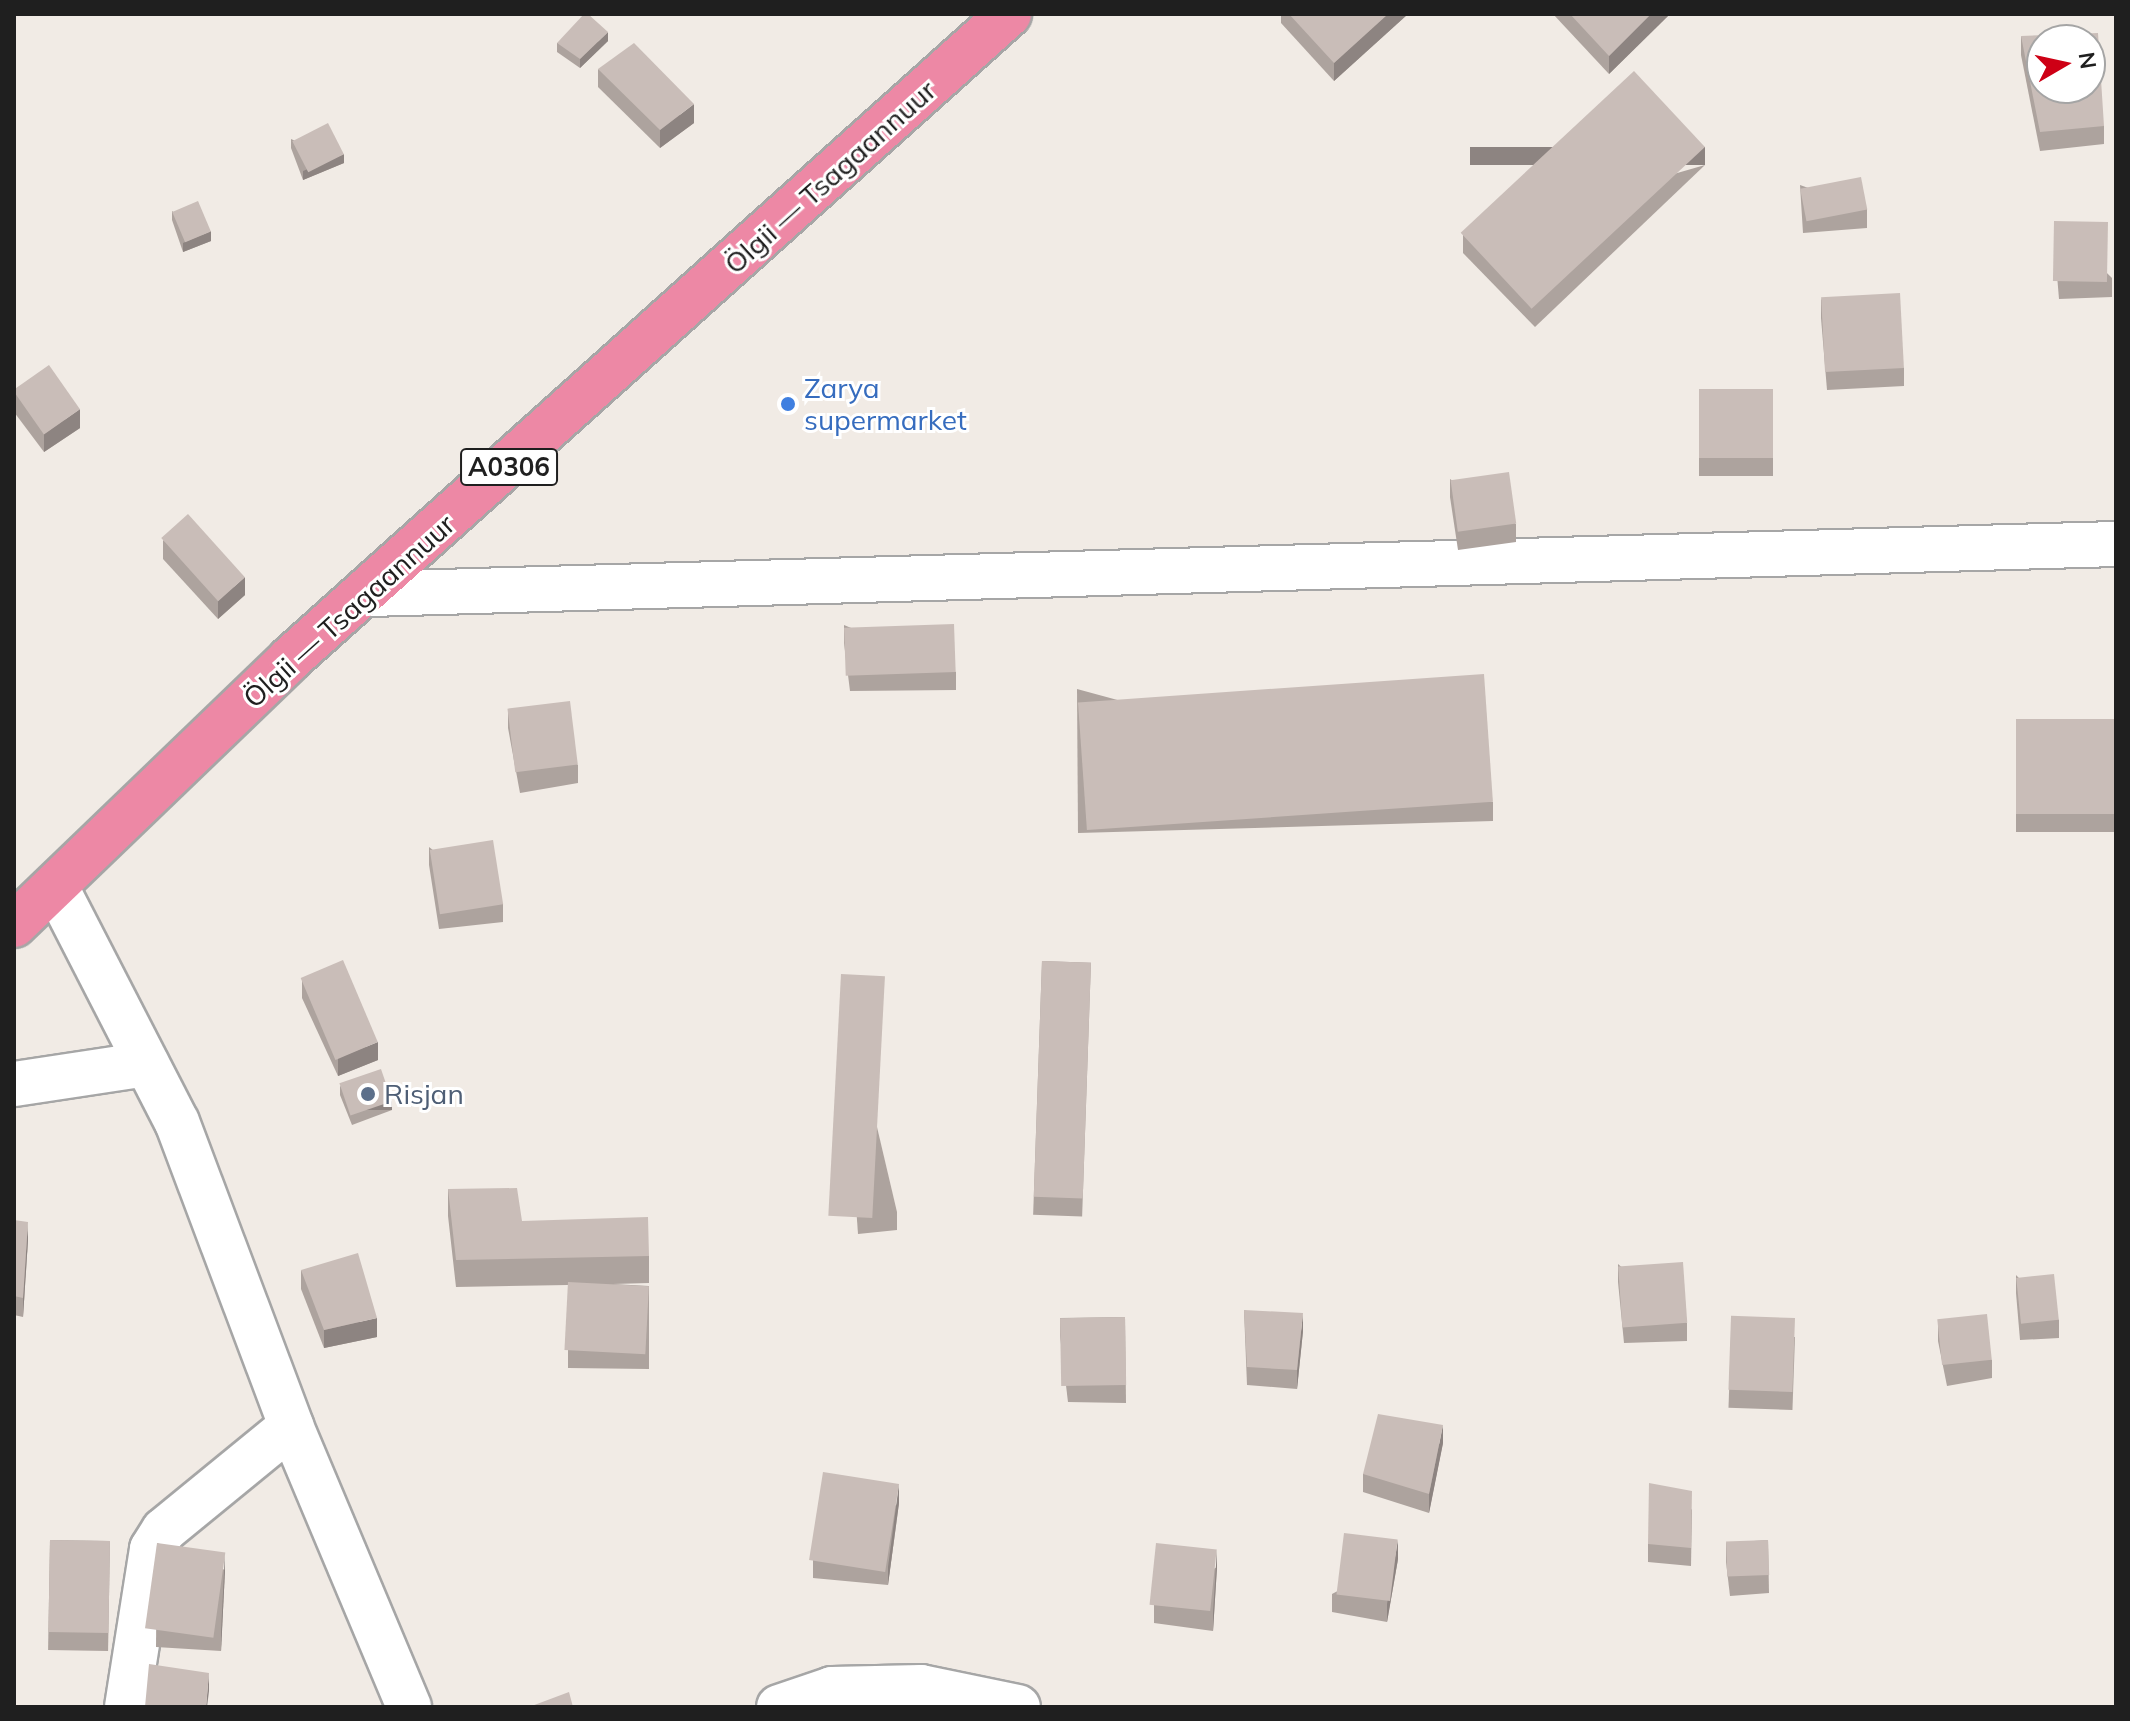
<!DOCTYPE html>
<meta charset="utf-8">
<style>
body{margin:0}
#map{position:relative;width:2130px;height:1721px;overflow:hidden;background:#f1ebe5;font-family:Mulish,sans-serif}
div>[style]{position:absolute}
.roads{filter:drop-shadow(2px 0 #a6a6a6) drop-shadow(-2px 0 #a6a6a6) drop-shadow(0 2px #a6a6a6) drop-shadow(0 -2px #a6a6a6)}
.minor>*{height:44px;margin:-22px;padding:0 22px;transform-origin:22px;border-radius:22px;background:#fff}
.highway>*{height:44px;margin:-22px;padding:0 22px;transform-origin:22px;border-radius:22px;background:#ed88a5}
.wall>*{inset:0;background:#ada39e;transform-origin:0 0}
.shaded-wall>*{inset:0;background:#8d8481;transform-origin:0 0}
.building>*{inset:0;background:#c9bdb8;transform-origin:0 0}
.dots>*{width:22px;height:22px;translate:-50% -50%;box-sizing:border-box;border:4px solid #fff;border-radius:50%}
span{translate:-50% -50%;white-space:nowrap;text-align:center;line-height:1.15;-webkit-text-stroke:6px #fff;paint-order:stroke}
.shield-label span{padding:2px 6px;background:#fff;border:2px solid;border-radius:6px;-webkit-text-stroke-width:0}
.shield-label{font-size:26px;color:#1f1f1f;font-weight:700}
.street-label{font-size:28px;color:#1f1f1f}
.shop-label{font-size:28px;color:#366cbe}
.left{translate:0 -50%;text-align:left}
.service-label{font-size:28px;color:#4e5e75}
.frame{position:absolute;inset:0;border:16px solid #1f1f1f;pointer-events:none}
.north{position:absolute;left:2026px;top:24px;width:80px;height:80px;box-sizing:border-box;background:#fff;border:2px solid #a5a5a5;border-radius:50%;rotate:81deg;font-size:22px;font-weight:700;line-height:32px;text-align:center;color:#1f1f1f}
.north::after{content:'';display:block;margin:auto;width:28px;height:36px;background:#ce0015;clip-path:polygon(50% 0,100% 100%,50% 72%,0 100%)}
</style>
<div id="map">
<div class="roads">
<div class="minor">
<i style="left:370px;top:594px;width:1747px;rotate:-1.64deg"></i>
<i style="left:56px;top:887px;width:264px;rotate:62.8deg"></i>
<i style="left:177px;top:1122px;width:325px;rotate:69.4deg"></i>
<i style="left:291px;top:1426px;width:305px;rotate:67.2deg"></i>
<i style="left:14px;top:1084px;width:134px;rotate:-8.6deg"></i>
<i style="left:127px;top:1707px;width:160px;rotate:-81deg"></i>
<i style="left:152px;top:1549px;width:22px;rotate:-58deg"></i>
<i style="left:164px;top:1530px;width:164px;rotate:-39.3deg"></i>
<i style="left:779px;top:1707px;width:56px;rotate:-18.8deg"></i>
<i style="left:832px;top:1689px;width:89px;rotate:-1.3deg"></i>
<i style="left:921px;top:1687px;width:99px;rotate:11.7deg"></i>
</div>
<div class="highway">
<i style="left:14px;top:925px;width:383px;rotate:-43.9deg"></i>
<i style="left:290px;top:659px;width:966px;rotate:-41.89deg"></i>
</div>
</div>
<div class="wall">
<i style="clip-path:polygon(1281px 14px,1408px 14px,1334px 81px,1281px 23px)"></i>
<i style="clip-path:polygon(1553px 14px,1668px 14px,1668px 16px,1609px 74px)"></i>
<i style="clip-path:polygon(2021px 36px,2104px 126px,2104px 144px,2040px 151px,2021px 55px)"></i>
<i style="clip-path:polygon(608px 41px,580px 68px,557px 52px,557px 43px)"></i>
<i style="clip-path:polygon(598px 69px,694px 123px,660px 148px,598px 87px)"></i>
<i style="clip-path:polygon(291px 139px,344px 163px,303px 180px,291px 148px)"></i>
<i style="clip-path:polygon(1705px 165px,1535px 327px,1463px 253px,1463px 235px)"></i>
<i style="clip-path:polygon(1800px 185px,1867px 209px,1867px 228px,1803px 233px)"></i>
<i style="clip-path:polygon(172px 211px,211px 241px,183px 252px,172px 220px)"></i>
<i style="clip-path:polygon(2054px 221px,2112px 278px,2112px 297px,2059px 299px,2054px 239px)"></i>
<i style="clip-path:polygon(1821px 299px,1904px 368px,1904px 386px,1827px 390px,1821px 318px)"></i>
<i style="left:1773px;top:389px;width:87px;height:74px;rotate:90deg"></i>
<i style="clip-path:polygon(14px 392px,80px 428px,44px 452px,14px 412px)"></i>
<i style="clip-path:polygon(1450px 479px,1516px 524px,1516px 542px,1458px 550px,1450px 497px)"></i>
<i style="clip-path:polygon(163px 540px,245px 595px,218px 619px,163px 559px)"></i>
<i style="clip-path:polygon(844px 625px,956px 672px,956px 690px,850px 691px,844px 643px)"></i>
<i style="clip-path:polygon(1077px 689px,1493px 802px,1493px 821px,1078px 833px)"></i>
<i style="clip-path:polygon(508px 709px,578px 765px,578px 783px,520px 793px,508px 728px)"></i>
<i style="left:2116px;top:719px;width:113px;height:100px;rotate:90deg"></i>
<i style="clip-path:polygon(429px 847px,503px 904px,503px 922px,439px 929px,429px 865px)"></i>
<i style="left:1042px;top:961px;width:49px;height:254px;rotate:2deg"></i>
<i style="clip-path:polygon(841px 974px,897px 1212px,897px 1230px,858px 1234px,841px 992px)"></i>
<i style="clip-path:polygon(302px 980px,378px 1060px,338px 1076px,302px 998px)"></i>
<i style="clip-path:polygon(340px 1086px,392px 1110px,352px 1125px,340px 1095px)"></i>
<i style="clip-path:polygon(448px 1189px,522px 1221px,649px 1256px,649px 1283px,613px 1284px,649px 1286px,649px 1369px,568px 1368px,568px 1285px,456px 1287px,448px 1216px)"></i>
<i style="clip-path:polygon(14px 1220px,28px 1240px,23px 1317px,14px 1315px)"></i>
<i style="clip-path:polygon(1618px 1264px,1687px 1323px,1687px 1341px,1624px 1343px,1618px 1282px)"></i>
<i style="clip-path:polygon(301px 1270px,377px 1337px,324px 1348px,301px 1289px)"></i>
<i style="clip-path:polygon(2016px 1275px,2059px 1320px,2059px 1338px,2020px 1340px,2016px 1293px)"></i>
<i style="clip-path:polygon(1244px 1310px,1303px 1331px,1297px 1389px,1247px 1385px)"></i>
<i style="clip-path:polygon(1125px 1317px,1126px 1403px,1068px 1402px,1060px 1336px,1060px 1318px)"></i>
<i style="clip-path:polygon(1938px 1322px,1992px 1360px,1992px 1378px,1947px 1386px,1938px 1341px)"></i>
<i style="left:1795px;top:1337px;width:73px;height:64px;rotate:92deg"></i>
<i style="clip-path:polygon(1443px 1443px,1429px 1513px,1363px 1492px,1363px 1474px)"></i>
<i style="clip-path:polygon(899px 1503px,888px 1585px,813px 1578px,813px 1560px)"></i>
<i style="clip-path:polygon(1692px 1509px,1691px 1566px,1648px 1562px,1648px 1544px)"></i>
<i style="left:50px;top:1540px;width:60px;height:110px;rotate:1deg"></i>
<i style="clip-path:polygon(1768px 1540px,1769px 1593px,1730px 1596px,1726px 1562px,1726px 1543px)"></i>
<i style="clip-path:polygon(157px 1543px,225px 1570px,221px 1651px,156px 1647px)"></i>
<i style="clip-path:polygon(1398px 1559px,1387px 1622px,1332px 1612px,1332px 1594px)"></i>
<i style="clip-path:polygon(1217px 1567px,1213px 1631px,1154px 1623px,1154px 1605px)"></i>
</div>
<div class="shaded-wall">
<i style="clip-path:polygon(1388px 14px,1408px 14px,1334px 81px,1334px 63px)"></i>
<i style="clip-path:polygon(1651px 14px,1668px 14px,1668px 16px,1609px 74px,1609px 56px)"></i>
<i style="clip-path:polygon(608px 32px,608px 41px,580px 68px,580px 59px)"></i>
<i style="clip-path:polygon(694px 104px,694px 123px,660px 148px,660px 130px)"></i>
<i style="left:1705px;top:147px;width:18px;height:235px;rotate:90deg"></i>
<i style="clip-path:polygon(344px 154px,344px 163px,303px 180px,303px 171px)"></i>
<i style="clip-path:polygon(211px 231px,211px 241px,183px 252px,183px 243px)"></i>
<i style="clip-path:polygon(80px 409px,80px 428px,44px 452px,44px 434px)"></i>
<i style="clip-path:polygon(245px 577px,245px 595px,218px 619px,218px 601px)"></i>
<i style="clip-path:polygon(378px 1042px,378px 1060px,338px 1076px,338px 1058px)"></i>
<i style="left:392px;top:1101px;width:9px;height:43px;rotate:90deg"></i>
<i style="clip-path:polygon(28px 1222px,28px 1240px,23px 1317px,23px 1298px)"></i>
<i style="clip-path:polygon(1303px 1313px,1303px 1331px,1297px 1389px,1297px 1370px)"></i>
<i style="clip-path:polygon(377px 1318px,377px 1337px,324px 1348px,324px 1330px)"></i>
<i style="clip-path:polygon(1443px 1425px,1443px 1443px,1429px 1513px,1429px 1494px)"></i>
<i style="clip-path:polygon(899px 1484px,899px 1503px,888px 1585px,888px 1567px)"></i>
<i style="clip-path:polygon(1398px 1540px,1398px 1559px,1387px 1622px,1387px 1604px)"></i>
<i style="clip-path:polygon(1217px 1549px,1217px 1567px,1213px 1631px,1213px 1613px)"></i>
<i style="clip-path:polygon(225px 1552px,225px 1570px,221px 1651px,221px 1633px)"></i>
<i style="clip-path:polygon(209px 1673px,209px 1691px,207px 1707px,206px 1707px)"></i>
</div>
<div class="building">
<i style="clip-path:polygon(584px 14px,588px 14px,608px 32px,580px 59px,557px 43px)"></i>
<i style="clip-path:polygon(1289px 14px,1388px 14px,1334px 63px)"></i>
<i style="clip-path:polygon(1570px 14px,1651px 14px,1609px 56px)"></i>
<i style="clip-path:polygon(evenodd,2098px 33px,2104px 126px,2040px 132px,2021px 36px,2098px 33px,2042px 40px,2090px 40px,2090px 88px,2042px 88px,2042px 40px)"></i>
<i style="clip-path:polygon(634px 43px,694px 104px,660px 130px,598px 69px)"></i>
<i style="left:1634px;top:71px;width:104px;height:237px;rotate:47deg"></i>
<i style="left:328px;top:123px;width:35px;height:40px;rotate:63deg"></i>
<i style="left:1861px;top:177px;width:33px;height:62px;rotate:79deg"></i>
<i style="left:198px;top:201px;width:33px;height:28px;rotate:67deg"></i>
<i style="left:2054px;top:221px;width:54px;height:60px;rotate:1deg"></i>
<i style="left:1900px;top:293px;width:75px;height:79px;rotate:87deg"></i>
<i style="left:49px;top:365px;width:54px;height:44px;rotate:55deg"></i>
<i style="left:1773px;top:389px;width:69px;height:74px;rotate:90deg"></i>
<i style="left:1509px;top:472px;width:52px;height:59px;rotate:82deg"></i>
<i style="left:188px;top:514px;width:85px;height:36px;rotate:48deg"></i>
<i style="left:954px;top:624px;width:48px;height:110px;rotate:88deg"></i>
<i style="left:1484px;top:674px;width:128px;height:407px;rotate:86deg"></i>
<i style="left:570px;top:701px;width:64px;height:63px;rotate:83deg"></i>
<i style="left:2116px;top:719px;width:95px;height:100px;rotate:90deg"></i>
<i style="left:493px;top:840px;width:65px;height:64px;rotate:81deg"></i>
<i style="left:343px;top:960px;width:89px;height:46px;rotate:67deg"></i>
<i style="left:1042px;top:961px;width:49px;height:236px;rotate:2deg"></i>
<i style="left:841px;top:974px;width:44px;height:242px;rotate:3deg"></i>
<i style="left:381px;top:1069px;width:34px;height:44px;rotate:71deg"></i>
<i style="clip-path:polygon(517px 1188px,522px 1221px,648px 1217px,649px 1256px,456px 1260px,448px 1189px)"></i>
<i style="clip-path:polygon(14px 1220px,28px 1222px,23px 1298px,14px 1296px)"></i>
<i style="clip-path:polygon(358px 1253px,377px 1318px,324px 1330px,301px 1270px)"></i>
<i style="left:1683px;top:1262px;width:61px;height:65px;rotate:86deg"></i>
<i style="left:2054px;top:1274px;width:46px;height:38px;rotate:84deg"></i>
<i style="left:568px;top:1282px;width:81px;height:68px;rotate:3deg"></i>
<i style="clip-path:polygon(1244px 1310px,1303px 1313px,1297px 1370px,1247px 1367px)"></i>
<i style="left:1987px;top:1314px;width:46px;height:50px;rotate:84deg"></i>
<i style="left:1125px;top:1317px;width:68px;height:65px;rotate:89deg"></i>
<i style="left:1795px;top:1318px;width:74px;height:64px;rotate:92deg"></i>
<i style="clip-path:polygon(1378px 1414px,1443px 1425px,1429px 1494px,1363px 1474px)"></i>
<i style="left:823px;top:1472px;width:77px;height:89px;rotate:9deg"></i>
<i style="clip-path:polygon(1649px 1483px,1692px 1491px,1691px 1548px,1648px 1544px)"></i>
<i style="left:1344px;top:1533px;width:54px;height:62px;rotate:7deg"></i>
<i style="left:50px;top:1540px;width:60px;height:92px;rotate:1deg"></i>
<i style="left:1768px;top:1540px;width:35px;height:42px;rotate:88deg"></i>
<i style="left:157px;top:1543px;width:69px;height:86px;rotate:8deg"></i>
<i style="left:1156px;top:1543px;width:61px;height:62px;rotate:6deg"></i>
<i style="clip-path:polygon(149px 1664px,209px 1673px,206px 1707px,145px 1707px)"></i>
<i style="clip-path:polygon(569px 1692px,573px 1707px,529px 1707px)"></i>
</div>
<div class="dots">
<i style="left:788px;top:404px;background:#3f7fe0"></i>
<i style="left:368px;top:1094px;background:#5c6f8a"></i>
</div>
<div class="shield-label">
<span style="left:509px;top:467px">A0306</span>
</div>
<div class="street-label">
<span style="left:830px;top:177px;rotate:-42deg">Ölgii — Tsagaannuur</span>
<span style="left:349px;top:611px;rotate:-42deg">Ölgii — Tsagaannuur</span>
</div>
<div class="shop-label">
<span class="left" style="left:804px;top:404px">Zarya<br>supermarket</span>
</div>
<div class="service-label">
<span class="left" style="left:384px;top:1094px">Risjan</span>
</div>
<div class="frame"></div>
<div class="north">N</div>
</div>
